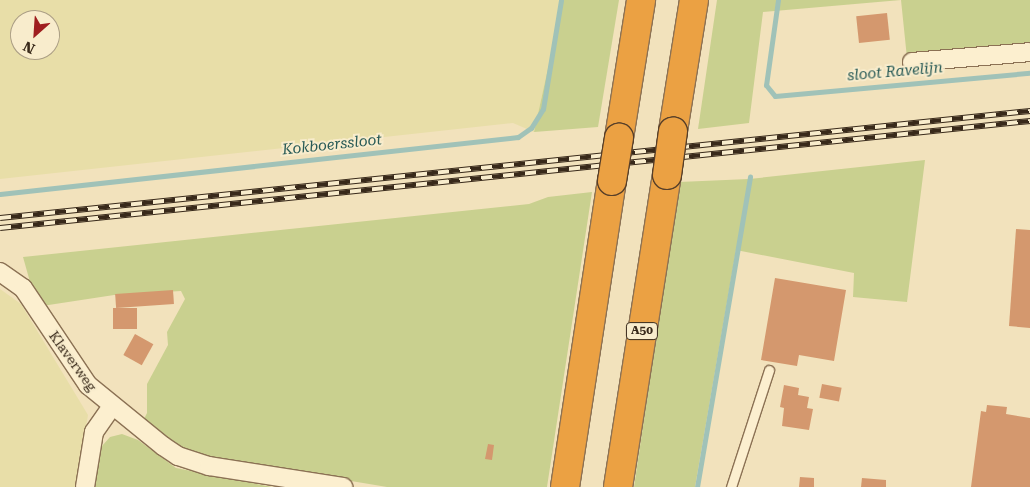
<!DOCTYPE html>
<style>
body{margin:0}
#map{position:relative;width:1030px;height:487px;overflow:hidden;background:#f2e2bc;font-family:"Roboto Serif",serif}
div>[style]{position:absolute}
.farmland>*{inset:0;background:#e8dea8}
.green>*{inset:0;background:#c9d08f}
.stream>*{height:5px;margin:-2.5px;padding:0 2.5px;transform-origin:2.5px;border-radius:2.5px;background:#a0c2b8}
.building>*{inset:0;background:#d4986e;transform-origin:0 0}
.roads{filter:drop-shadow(1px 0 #8b7154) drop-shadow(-1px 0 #8b7154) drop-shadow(0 1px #8b7154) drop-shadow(0 -1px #8b7154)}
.lane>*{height:9px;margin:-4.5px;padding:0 4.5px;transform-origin:4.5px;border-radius:4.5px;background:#fcefcf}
.street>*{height:18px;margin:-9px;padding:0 9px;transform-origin:9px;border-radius:9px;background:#fcefcf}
.highway>*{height:28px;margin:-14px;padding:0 14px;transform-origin:14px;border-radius:14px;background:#eba143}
.rail>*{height:5.5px;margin-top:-2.75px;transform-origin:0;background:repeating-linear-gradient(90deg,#f8eccc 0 11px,#38291a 0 22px);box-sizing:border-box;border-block:1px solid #38291a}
.bridges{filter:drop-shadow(1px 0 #573f29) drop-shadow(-1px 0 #573f29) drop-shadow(0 1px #573f29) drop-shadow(0 -1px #573f29)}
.highway-bridge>*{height:28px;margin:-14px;padding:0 14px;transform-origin:14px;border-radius:14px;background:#eba143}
span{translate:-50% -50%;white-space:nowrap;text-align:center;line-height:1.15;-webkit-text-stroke:4px #f8eccc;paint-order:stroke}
.shield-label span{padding:1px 4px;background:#f8eccc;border:1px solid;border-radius:4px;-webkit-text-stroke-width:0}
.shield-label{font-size:12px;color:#38291a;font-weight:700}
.street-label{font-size:14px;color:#38291a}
.water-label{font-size:15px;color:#285a56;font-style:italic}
.north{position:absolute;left:10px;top:10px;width:50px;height:50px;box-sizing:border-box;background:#f8eccc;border:1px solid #ab9e85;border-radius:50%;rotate:206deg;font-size:14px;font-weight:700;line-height:20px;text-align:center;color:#38291a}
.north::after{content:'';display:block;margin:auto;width:18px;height:22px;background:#9f1e1f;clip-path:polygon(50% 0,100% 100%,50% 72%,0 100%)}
</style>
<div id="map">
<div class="farmland">
<i style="clip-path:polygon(evenodd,0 0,563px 0,534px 132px,513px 123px,0 179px,0 0,20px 20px,50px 20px,50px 50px,20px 50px,20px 20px)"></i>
<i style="clip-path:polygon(0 289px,21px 304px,88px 415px,76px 487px,0 487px)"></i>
</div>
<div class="green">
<i style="clip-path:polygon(563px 0,619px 0,598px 127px,534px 132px)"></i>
<i style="clip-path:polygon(717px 0,1030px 0,1030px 45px,907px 58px,901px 0,763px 12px,749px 123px,698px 129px)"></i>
<i style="clip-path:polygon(925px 160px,907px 302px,853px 297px,854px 273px,736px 250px,695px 487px,634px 487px,679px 182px,749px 179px)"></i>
<i style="clip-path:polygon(592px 192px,547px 487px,387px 487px,189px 454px,143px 421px,147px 413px,147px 384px,168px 345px,167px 332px,185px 299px,181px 291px,114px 295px,42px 306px,32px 289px,23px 257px,529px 204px,548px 197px)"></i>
<i style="clip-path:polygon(122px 434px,138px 440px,176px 468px,272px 487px,94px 487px,102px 446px,110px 437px)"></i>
</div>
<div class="stream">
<i style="left:778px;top:0;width:86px;rotate:98deg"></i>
<i style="left:766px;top:85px;width:14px;rotate:51deg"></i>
<i style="left:775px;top:96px;width:256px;rotate:-5.2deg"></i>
<i style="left:0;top:194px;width:521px;rotate:-6.28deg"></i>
<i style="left:518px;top:137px;width:16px;rotate:-35deg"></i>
<i style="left:531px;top:128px;width:22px;rotate:-58deg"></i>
<i style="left:543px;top:109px;width:110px;rotate:-80.6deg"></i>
<i style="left:697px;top:487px;width:315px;rotate:-80.3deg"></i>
</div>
<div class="building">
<i style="left:887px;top:13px;width:27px;height:31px;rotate:84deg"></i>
<i style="clip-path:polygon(1016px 229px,1030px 230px,1030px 328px,1009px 326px)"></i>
<i style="clip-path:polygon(775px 278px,846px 290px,834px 361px,799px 355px,797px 366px,761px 360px)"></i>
<i style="left:173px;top:290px;width:14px;height:58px;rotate:86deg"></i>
<i style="left:113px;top:308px;width:24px;height:21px"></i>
<i style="left:135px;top:334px;width:21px;height:24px;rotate:29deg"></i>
<i style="left:822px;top:384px;width:20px;height:14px;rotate:11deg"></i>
<i style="clip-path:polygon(784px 385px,799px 388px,798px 395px,809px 397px,807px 408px,813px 409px,809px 430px,782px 426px,784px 408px,780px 407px)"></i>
<i style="clip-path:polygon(987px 405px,1007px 407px,1006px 414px,1030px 418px,1030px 487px,971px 487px,981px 411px,986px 412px)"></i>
<i style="clip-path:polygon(488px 444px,494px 445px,492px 460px,485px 459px)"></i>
<i style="clip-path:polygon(800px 477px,814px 478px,814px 487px,799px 487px)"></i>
<i style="clip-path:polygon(862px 478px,886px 480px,886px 487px,861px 487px)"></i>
</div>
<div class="roads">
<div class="lane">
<i style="left:731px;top:487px;width:123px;rotate:-72deg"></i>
</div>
<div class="street">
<i style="left:912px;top:62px;width:118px;rotate:-4.8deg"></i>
<i style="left:0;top:272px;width:28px;rotate:35deg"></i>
<i style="left:23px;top:288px;width:117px;rotate:56.2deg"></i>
<i style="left:88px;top:385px;width:97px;rotate:39.1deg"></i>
<i style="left:163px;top:446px;width:18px;rotate:34deg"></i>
<i style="left:178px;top:456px;width:33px;rotate:18deg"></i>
<i style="left:209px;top:466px;width:136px;rotate:8.9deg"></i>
<i style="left:85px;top:487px;width:56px;rotate:-80.7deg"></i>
<i style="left:94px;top:432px;width:32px;rotate:-55deg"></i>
</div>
<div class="highway">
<i style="left:673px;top:131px;width:133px;rotate:-80.9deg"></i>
<i style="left:619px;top:138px;width:140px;rotate:-80.9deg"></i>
<i style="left:565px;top:487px;width:310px;rotate:-81.3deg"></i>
<i style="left:618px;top:487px;width:316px;rotate:-81.1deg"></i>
</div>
</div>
<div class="rail">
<i style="left:0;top:218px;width:1036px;rotate:-5.93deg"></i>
<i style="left:0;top:228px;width:1036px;rotate:-5.93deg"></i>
</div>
<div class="bridges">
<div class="highway-bridge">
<i style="left:667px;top:175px;width:44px;rotate:-82.2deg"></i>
<i style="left:612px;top:181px;width:44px;rotate:-80.8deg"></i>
</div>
</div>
<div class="shield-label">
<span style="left:642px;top:331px">A50</span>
</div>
<div class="street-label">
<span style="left:73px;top:361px;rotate:54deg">Klaverweg</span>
</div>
<div class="water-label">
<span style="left:895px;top:72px;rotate:-5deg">sloot Ravelijn</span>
<span style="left:332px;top:145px;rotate:-6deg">Kokboerssloot</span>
</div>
<div class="north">N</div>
</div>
